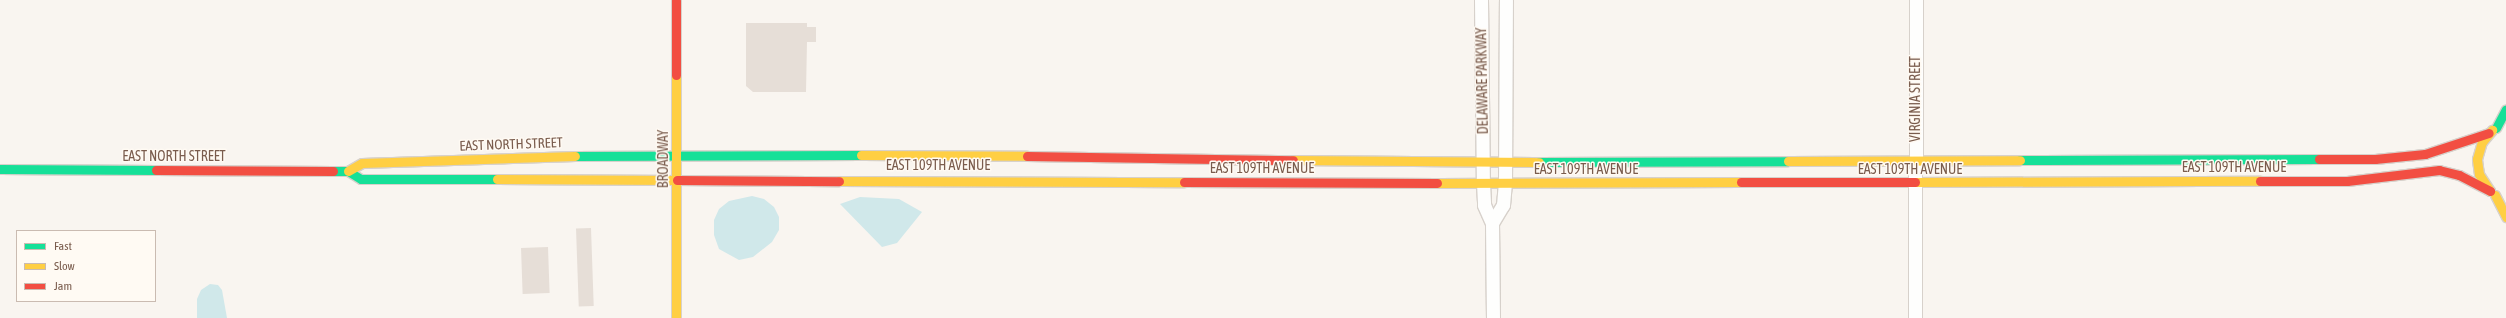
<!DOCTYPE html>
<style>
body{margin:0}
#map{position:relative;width:2506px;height:318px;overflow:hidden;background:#f9f5f0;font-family:"Asap Condensed",sans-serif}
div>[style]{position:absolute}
.water>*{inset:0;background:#d0e8ea}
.building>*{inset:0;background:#e6ded7;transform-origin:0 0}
.roads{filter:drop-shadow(1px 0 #d7d1cb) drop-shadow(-1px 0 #d7d1cb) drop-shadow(0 1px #d7d1cb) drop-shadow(0 -1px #d7d1cb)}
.street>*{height:13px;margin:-6.5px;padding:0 6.5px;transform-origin:6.5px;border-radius:6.5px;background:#fefefd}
.fast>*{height:9px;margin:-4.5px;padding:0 4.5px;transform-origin:4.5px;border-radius:4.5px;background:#16e098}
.slow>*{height:9px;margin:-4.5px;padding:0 4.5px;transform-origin:4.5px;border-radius:4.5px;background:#ffcf43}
.jam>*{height:9px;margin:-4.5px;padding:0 4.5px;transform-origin:4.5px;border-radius:4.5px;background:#f24e42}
span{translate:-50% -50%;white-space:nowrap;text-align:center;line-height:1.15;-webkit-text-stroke:3px #fffaf3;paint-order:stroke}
.street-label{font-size:14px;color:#7a5c4d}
.legend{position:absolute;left:16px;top:230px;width:140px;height:72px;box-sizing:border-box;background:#fffaf3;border:1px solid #cabbb1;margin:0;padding:5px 7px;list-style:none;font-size:12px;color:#7a5c4d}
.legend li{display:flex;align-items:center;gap:8px;height:20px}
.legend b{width:20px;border:1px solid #cabbb1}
</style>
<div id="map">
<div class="water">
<i style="clip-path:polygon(752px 196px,764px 199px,774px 207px,779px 217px,779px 230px,772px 242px,753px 257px,739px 260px,719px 249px,714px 235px,714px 220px,719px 209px,729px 201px)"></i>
<i style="clip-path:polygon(860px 197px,899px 199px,922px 212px,897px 243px,882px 247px,840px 204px)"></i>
<i style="clip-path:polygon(210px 284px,218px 285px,222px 290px,227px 318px,197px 318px,197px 299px,201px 290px)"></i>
</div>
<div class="building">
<i style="clip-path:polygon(746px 23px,807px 23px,807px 27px,816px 27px,816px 42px,807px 42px,806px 92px,753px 92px,746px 86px)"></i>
<i style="left:591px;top:228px;width:78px;height:15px;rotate:88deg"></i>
<i style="left:548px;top:247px;width:46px;height:27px;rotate:88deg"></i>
</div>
<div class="roads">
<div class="street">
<i style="left:1481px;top:0;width:183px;rotate:89.4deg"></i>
<i style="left:1483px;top:183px;width:22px;rotate:87deg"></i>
<i style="left:1484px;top:205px;width:20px;rotate:66deg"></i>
<i style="left:1492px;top:223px;width:95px;rotate:89.4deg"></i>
<i style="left:1492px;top:223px;width:21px;rotate:-59deg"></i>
<i style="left:1503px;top:205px;width:22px;rotate:-85deg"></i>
<i style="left:1505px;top:183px;width:183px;rotate:-89.7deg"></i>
<i style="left:1915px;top:318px;width:318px;rotate:-89.8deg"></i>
</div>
<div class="fast">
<i style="left:2496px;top:128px;width:21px;rotate:-62deg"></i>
<i style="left:575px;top:156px;width:286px;rotate:-0.2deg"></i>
<i style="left:2020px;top:160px;width:299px;rotate:-0.2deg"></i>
<i style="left:1539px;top:162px;width:249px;rotate:-0.2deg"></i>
<i style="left:0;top:169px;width:156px;rotate:0.4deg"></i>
<i style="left:333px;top:171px;width:15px"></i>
<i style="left:348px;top:171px;width:15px;rotate:32deg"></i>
<i style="left:361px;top:179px;width:136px"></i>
</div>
<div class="slow">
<i style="left:676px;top:75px;width:243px;rotate:90deg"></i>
<i style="left:861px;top:155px;width:166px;rotate:0.3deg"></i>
<i style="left:1293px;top:160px;width:246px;rotate:0.5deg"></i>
<i style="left:1788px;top:161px;width:232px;rotate:-0.2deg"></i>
<i style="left:348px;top:171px;width:16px;rotate:-30deg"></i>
<i style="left:362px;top:163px;width:213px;rotate:-1.9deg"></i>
<i style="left:497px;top:179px;width:180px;rotate:0.3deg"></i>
<i style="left:839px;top:181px;width:345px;rotate:0.2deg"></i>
<i style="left:1915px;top:182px;width:345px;rotate:-0.2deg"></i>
<i style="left:1437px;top:183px;width:304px;rotate:-0.2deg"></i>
<i style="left:2490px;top:191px;width:20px;rotate:-123deg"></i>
<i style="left:2479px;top:174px;width:15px;rotate:-98deg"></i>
<i style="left:2477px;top:159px;width:18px;rotate:-74deg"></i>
<i style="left:2482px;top:142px;width:16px;rotate:-50deg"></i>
<i style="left:2495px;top:195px;width:25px;rotate:63deg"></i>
</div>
<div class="jam">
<i style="left:676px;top:0;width:75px;rotate:90deg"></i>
<i style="left:1027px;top:156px;width:266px;rotate:0.9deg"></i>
<i style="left:2319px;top:159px;width:56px"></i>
<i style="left:2375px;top:159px;width:50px;rotate:-5.7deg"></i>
<i style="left:2425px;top:154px;width:67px;rotate:-18.2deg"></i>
<i style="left:156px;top:170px;width:177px;rotate:0.3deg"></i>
<i style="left:677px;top:180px;width:162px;rotate:0.4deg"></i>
<i style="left:2260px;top:181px;width:87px"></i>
<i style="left:2347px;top:181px;width:93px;rotate:-6.8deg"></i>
<i style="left:2439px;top:170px;width:21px;rotate:14deg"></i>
<i style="left:2459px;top:175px;width:35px;rotate:27deg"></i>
<i style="left:1184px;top:182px;width:253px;rotate:0.2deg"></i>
<i style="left:1741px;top:182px;width:174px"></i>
</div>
</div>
<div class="street-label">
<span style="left:1482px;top:81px;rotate:-91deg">DELAWARE PARKWAY</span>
<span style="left:1915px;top:99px;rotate:-90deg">VIRGINIA STREET</span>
<span style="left:511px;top:144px;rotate:-2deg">EAST NORTH STREET</span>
<span style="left:174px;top:156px">EAST NORTH STREET</span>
<span style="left:663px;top:159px;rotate:-90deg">BROADWAY</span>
<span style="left:938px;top:165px">EAST 109TH AVENUE</span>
<span style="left:2234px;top:167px">EAST 109TH AVENUE</span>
<span style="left:1262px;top:168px">EAST 109TH AVENUE</span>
<span style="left:1586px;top:169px">EAST 109TH AVENUE</span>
<span style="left:1910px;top:169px">EAST 109TH AVENUE</span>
</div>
<ul class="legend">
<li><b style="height:5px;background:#16e098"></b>Fast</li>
<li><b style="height:5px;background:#ffcf43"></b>Slow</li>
<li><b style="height:5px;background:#f24e42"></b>Jam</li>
</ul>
</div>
